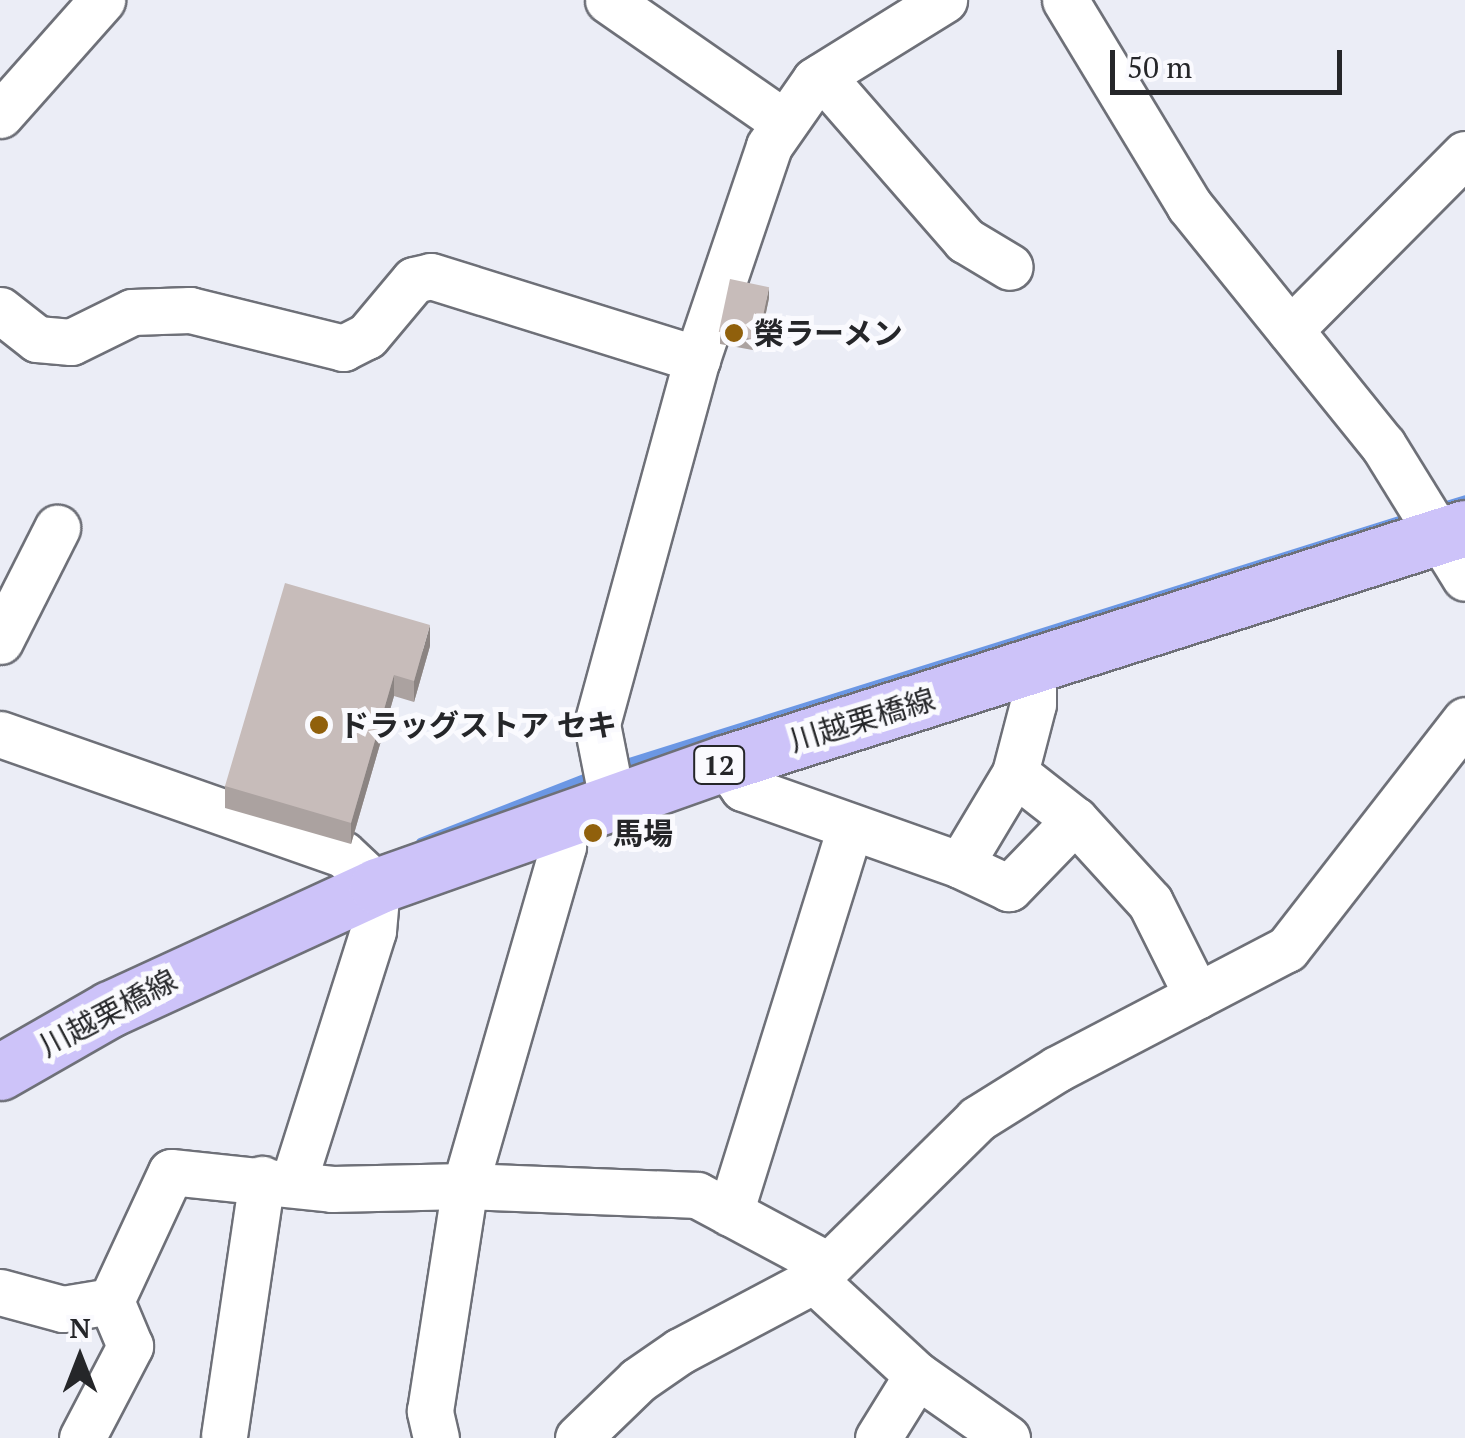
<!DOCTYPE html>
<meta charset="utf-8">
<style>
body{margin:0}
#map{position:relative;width:1465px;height:1438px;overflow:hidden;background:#ebedf6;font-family:"PT Serif","Noto Sans JP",serif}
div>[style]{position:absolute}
.stream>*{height:9px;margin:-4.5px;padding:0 4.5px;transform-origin:4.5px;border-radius:4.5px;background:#6b97e4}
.roads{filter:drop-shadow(2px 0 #6e7078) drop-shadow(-2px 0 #6e7078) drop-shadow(0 2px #6e7078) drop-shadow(0 -2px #6e7078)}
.minor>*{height:45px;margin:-22.5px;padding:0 22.5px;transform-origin:22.5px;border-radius:22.5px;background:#fff}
.major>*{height:55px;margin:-27.5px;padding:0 27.5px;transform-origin:27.5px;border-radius:27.5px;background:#cdc3f9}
.wall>*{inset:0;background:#aba2a0}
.shaded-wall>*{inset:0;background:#8b8482}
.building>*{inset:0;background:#c7bcba;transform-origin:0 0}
.dots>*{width:28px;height:28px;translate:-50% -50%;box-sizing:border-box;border:5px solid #fafafe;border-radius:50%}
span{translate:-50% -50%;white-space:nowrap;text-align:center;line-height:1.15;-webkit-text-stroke:10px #fafafe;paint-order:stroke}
.shield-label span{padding:2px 8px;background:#fafafe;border:2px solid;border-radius:8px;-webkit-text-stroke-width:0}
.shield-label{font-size:28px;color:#252629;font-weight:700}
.poi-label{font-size:30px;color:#252629;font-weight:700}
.left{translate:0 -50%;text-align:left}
.street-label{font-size:30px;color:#252629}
.north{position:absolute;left:30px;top:1308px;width:100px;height:100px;-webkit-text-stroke:8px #fafafe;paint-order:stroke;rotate:0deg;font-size:28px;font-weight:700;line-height:40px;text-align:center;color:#252629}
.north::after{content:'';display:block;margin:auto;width:35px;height:45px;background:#252629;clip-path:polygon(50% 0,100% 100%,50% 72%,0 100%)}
.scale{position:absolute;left:1110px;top:50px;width:232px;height:45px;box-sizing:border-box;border:5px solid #252629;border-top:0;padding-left:12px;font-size:30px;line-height:35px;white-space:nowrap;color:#252629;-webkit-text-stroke:8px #fafafe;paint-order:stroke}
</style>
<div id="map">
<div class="stream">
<i style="left:1436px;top:508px;width:30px;rotate:-17deg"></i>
<i style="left:616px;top:766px;width:834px;rotate:-17.44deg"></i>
<i style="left:420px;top:842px;width:185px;rotate:-21.3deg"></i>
</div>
<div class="roads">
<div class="minor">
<i style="left:608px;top:0;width:212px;rotate:34.8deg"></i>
<i style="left:1065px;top:0;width:240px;rotate:58.8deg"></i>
<i style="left:1189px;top:205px;width:309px;rotate:51.1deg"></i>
<i style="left:1383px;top:445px;width:156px;rotate:58.3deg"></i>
<i style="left:822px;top:76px;width:218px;rotate:48.9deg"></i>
<i style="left:965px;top:240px;width:52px;rotate:31deg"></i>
<i style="left:0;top:115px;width:154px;rotate:-48.4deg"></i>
<i style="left:0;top:310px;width:47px;rotate:38.1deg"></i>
<i style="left:37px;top:339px;width:34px;rotate:5deg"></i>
<i style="left:71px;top:342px;width:68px;rotate:-26.2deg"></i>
<i style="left:132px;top:312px;width:58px;rotate:-2deg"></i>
<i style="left:190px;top:310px;width:158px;rotate:13.9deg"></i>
<i style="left:343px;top:348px;width:27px;rotate:-27deg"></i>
<i style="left:367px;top:336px;width:73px;rotate:-50deg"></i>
<i style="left:414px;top:280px;width:17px;rotate:-13deg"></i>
<i style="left:431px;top:276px;width:279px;rotate:17.3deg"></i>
<i style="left:1290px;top:330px;width:248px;rotate:-45.2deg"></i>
<i style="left:0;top:641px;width:127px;rotate:-63.2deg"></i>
<i style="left:0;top:734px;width:363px;rotate:19.3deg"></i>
<i style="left:343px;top:854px;width:47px;rotate:43.3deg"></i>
<i style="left:377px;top:886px;width:45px;rotate:95.1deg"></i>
<i style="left:373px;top:931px;width:264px;rotate:107.6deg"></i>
<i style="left:725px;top:763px;width:31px;rotate:54deg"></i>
<i style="left:743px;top:788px;width:230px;rotate:19.5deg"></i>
<i style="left:1015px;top:773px;width:76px;rotate:38.1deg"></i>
<i style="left:1075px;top:820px;width:95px;rotate:134.1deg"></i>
<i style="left:1009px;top:888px;width:54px;rotate:-154.9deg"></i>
<i style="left:960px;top:865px;width:107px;rotate:-59.1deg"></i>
<i style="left:1015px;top:773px;width:71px;rotate:-75.4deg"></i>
<i style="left:1033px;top:704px;width:38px;rotate:-90deg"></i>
<i style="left:612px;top:800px;width:77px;rotate:-101.2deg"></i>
<i style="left:597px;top:724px;width:378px;rotate:-74.7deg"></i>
<i style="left:697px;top:359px;width:225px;rotate:-71.3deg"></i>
<i style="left:769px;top:146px;width:80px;rotate:-55.1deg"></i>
<i style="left:815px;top:80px;width:152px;rotate:-31.8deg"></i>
<i style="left:1075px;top:820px;width:111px;rotate:47.6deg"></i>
<i style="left:1150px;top:902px;width:105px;rotate:63.4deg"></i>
<i style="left:730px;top:1213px;width:401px;rotate:-72.7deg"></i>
<i style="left:814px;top:1280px;width:140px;rotate:42.7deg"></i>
<i style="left:917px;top:1375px;width:110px;rotate:35deg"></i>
<i style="left:0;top:1292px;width:65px;rotate:15.1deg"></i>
<i style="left:63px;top:1309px;width:49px;rotate:-9.5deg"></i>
<i style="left:111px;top:1301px;width:142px;rotate:-65.1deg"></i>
<i style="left:171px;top:1172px;width:162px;rotate:6deg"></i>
<i style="left:332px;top:1189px;width:133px;rotate:-1.3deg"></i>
<i style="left:465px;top:1186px;width:232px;rotate:2.2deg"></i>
<i style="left:697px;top:1195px;width:149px;rotate:28.1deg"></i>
<i style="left:224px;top:1436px;width:260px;rotate:-81.6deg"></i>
<i style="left:82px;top:1438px;width:104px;rotate:-62.4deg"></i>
<i style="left:130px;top:1346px;width:49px;rotate:-112.9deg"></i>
<i style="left:436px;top:1438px;width:28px;rotate:-103deg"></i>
<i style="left:430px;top:1411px;width:228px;rotate:-81.2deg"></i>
<i style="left:465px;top:1186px;width:354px;rotate:-73.9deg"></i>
<i style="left:563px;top:846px;width:27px;rotate:-98deg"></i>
<i style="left:578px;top:1438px;width:83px;rotate:-44deg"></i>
<i style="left:638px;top:1380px;width:51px;rotate:-34.6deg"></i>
<i style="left:680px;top:1351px;width:152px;rotate:-27.9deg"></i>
<i style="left:814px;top:1280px;width:229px;rotate:-44.6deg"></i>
<i style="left:977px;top:1119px;width:94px;rotate:-32deg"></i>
<i style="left:1057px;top:1069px;width:259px;rotate:-27.6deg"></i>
<i style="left:1287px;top:949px;width:290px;rotate:-52.1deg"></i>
<i style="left:878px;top:1438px;width:74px;rotate:-58.2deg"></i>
</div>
<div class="major">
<i style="left:0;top:1072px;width:127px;rotate:-29.8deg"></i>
<i style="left:110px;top:1009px;width:294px;rotate:-24.7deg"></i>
<i style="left:377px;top:886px;width:369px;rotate:-19.5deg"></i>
<i style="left:725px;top:763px;width:776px;rotate:-17.62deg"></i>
</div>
</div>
<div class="wall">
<i style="clip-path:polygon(769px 298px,758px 351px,720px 344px,720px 332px)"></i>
<i style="clip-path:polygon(430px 646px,414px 702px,394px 696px,351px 844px,225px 808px,225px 786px)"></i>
</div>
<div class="shaded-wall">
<i style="clip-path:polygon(769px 287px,769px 298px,758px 351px,758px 340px)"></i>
<i style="clip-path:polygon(430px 625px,430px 646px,414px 702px,414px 681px)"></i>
<i style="clip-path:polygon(394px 675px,394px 696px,351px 844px,351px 823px)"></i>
</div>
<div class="building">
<i style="left:730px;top:279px;width:40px;height:54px;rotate:12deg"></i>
<i style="clip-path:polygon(285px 583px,430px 625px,414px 681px,394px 675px,351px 823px,225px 786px)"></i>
</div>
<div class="dots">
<i style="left:734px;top:333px;background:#90600c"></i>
<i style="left:319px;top:725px;background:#90600c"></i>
<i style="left:593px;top:833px;background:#90600c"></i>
</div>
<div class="shield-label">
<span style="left:719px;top:765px">12</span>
</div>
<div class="poi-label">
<span class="left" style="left:754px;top:333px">榮ラーメン</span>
<span class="left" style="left:339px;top:725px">ドラッグストア セキ</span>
<span class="left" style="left:613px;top:833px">馬場</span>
</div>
<div class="street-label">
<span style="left:862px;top:720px;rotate:-17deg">川越栗橋線</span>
<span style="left:108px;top:1013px;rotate:-28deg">川越栗橋線</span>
</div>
<div class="north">N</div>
<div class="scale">50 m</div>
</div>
